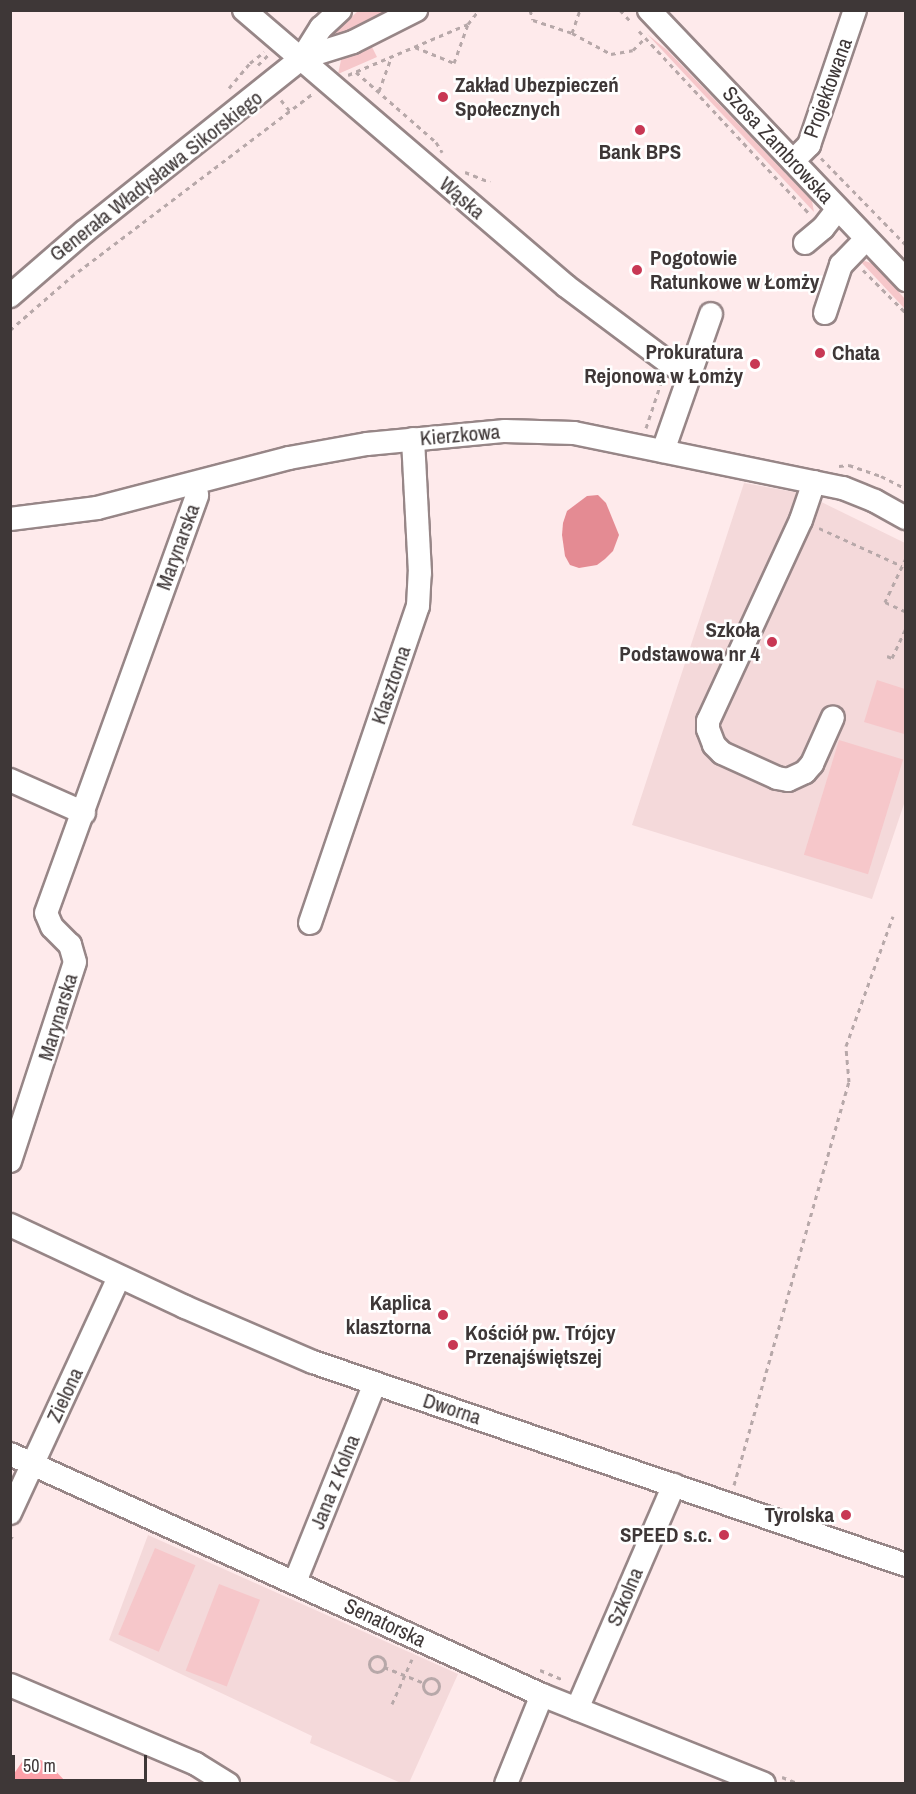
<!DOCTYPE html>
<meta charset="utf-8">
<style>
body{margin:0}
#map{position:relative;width:916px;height:1794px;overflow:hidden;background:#feeaeb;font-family:"Archivo Narrow",sans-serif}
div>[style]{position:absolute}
.built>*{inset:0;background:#f4d9da}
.green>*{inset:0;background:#f6c7ca;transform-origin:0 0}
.forest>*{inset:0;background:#fca0a8}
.water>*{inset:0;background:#e48b93}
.path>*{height:3px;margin-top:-1.5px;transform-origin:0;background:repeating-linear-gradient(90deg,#b7a8a9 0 4.5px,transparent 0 9px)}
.path>.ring{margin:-1.5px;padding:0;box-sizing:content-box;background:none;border:3px solid #b7a8a9;border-radius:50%}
.roads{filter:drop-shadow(2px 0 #978687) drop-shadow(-2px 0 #978687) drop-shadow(0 2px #978687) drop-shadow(0 -2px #978687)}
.minor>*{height:22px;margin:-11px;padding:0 11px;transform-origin:11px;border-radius:11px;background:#fff}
.dots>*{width:16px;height:16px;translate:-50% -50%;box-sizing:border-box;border:3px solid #fff;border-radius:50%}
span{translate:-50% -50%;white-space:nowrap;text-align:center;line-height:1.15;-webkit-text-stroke:5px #fff;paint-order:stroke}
.poi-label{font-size:21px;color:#3e3737;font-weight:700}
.left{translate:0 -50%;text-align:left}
.right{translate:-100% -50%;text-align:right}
.street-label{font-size:21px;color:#3e3737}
.frame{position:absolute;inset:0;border:12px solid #3e3737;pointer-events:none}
.scale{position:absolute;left:12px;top:1755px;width:135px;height:27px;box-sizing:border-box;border:3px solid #3e3737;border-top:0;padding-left:8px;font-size:18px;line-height:21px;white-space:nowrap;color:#3e3737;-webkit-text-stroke:4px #fff;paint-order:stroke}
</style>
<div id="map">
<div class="built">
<i style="clip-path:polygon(744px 483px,805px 494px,905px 543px,905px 801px,872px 899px,632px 825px)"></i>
<i style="clip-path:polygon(148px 1535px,458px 1674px,409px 1783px,401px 1783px,310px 1743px,312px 1736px,109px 1640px)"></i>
</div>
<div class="green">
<i style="clip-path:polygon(358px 11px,392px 11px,320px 46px)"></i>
<i style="clip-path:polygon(647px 34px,667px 50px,812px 201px,814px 212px)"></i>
<i style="clip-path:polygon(366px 47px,372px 47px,377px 57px,338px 74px,341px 60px)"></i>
<i style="clip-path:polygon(865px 261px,874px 264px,905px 299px,905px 309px,861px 262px)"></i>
<i style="clip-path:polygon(877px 680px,905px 689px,904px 734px,864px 722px)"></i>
<i style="left:839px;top:740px;width:67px;height:120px;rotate:17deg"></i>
<i style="left:155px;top:1548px;width:44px;height:94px;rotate:23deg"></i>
<i style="left:219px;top:1584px;width:44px;height:93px;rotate:21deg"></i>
</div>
<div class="forest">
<i style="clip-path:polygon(33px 1758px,47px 1762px,67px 1783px,11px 1783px,11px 1778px,22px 1762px)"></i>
</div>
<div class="water">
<i style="clip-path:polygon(598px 495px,606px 503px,619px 535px,613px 551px,605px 559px,597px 565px,579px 568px,570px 565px,565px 556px,562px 535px,563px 523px,567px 511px,587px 496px)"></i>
</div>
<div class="path">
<i style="left:530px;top:10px;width:10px;rotate:73deg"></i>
<i style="left:533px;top:20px;width:41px;rotate:18.4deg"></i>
<i style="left:572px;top:33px;width:44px;rotate:28.3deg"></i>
<i style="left:611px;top:54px;width:22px;rotate:-10deg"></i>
<i style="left:633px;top:50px;width:17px;rotate:-45deg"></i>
<i style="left:620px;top:10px;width:16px;rotate:47deg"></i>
<i style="left:639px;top:31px;width:249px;rotate:47deg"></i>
<i style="left:572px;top:33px;width:24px;rotate:-71deg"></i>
<i style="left:415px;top:47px;width:42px;rotate:22.3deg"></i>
<i style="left:454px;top:63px;width:41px;rotate:-70.3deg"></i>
<i style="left:468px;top:24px;width:18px;rotate:-52deg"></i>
<i style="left:258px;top:65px;width:14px;rotate:-45deg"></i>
<i style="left:356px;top:72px;width:106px;rotate:41.2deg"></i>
<i style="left:436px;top:142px;width:12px;rotate:59deg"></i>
<i style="left:348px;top:75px;width:130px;rotate:-23deg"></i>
<i style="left:229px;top:88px;width:33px;rotate:-50deg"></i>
<i style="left:250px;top:63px;width:18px;rotate:-38deg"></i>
<i style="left:379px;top:91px;width:37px;rotate:-70deg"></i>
<i style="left:281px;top:100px;width:13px;rotate:51deg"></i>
<i style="left:821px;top:158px;width:122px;rotate:45.7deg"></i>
<i style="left:465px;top:172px;width:27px;rotate:22deg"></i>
<i style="left:863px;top:270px;width:61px;rotate:45deg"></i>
<i style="left:10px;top:330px;width:81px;rotate:-41deg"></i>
<i style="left:71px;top:277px;width:304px;rotate:-37.2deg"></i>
<i style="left:646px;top:428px;width:51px;rotate:-71.6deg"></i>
<i style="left:839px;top:466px;width:10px;rotate:-6deg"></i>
<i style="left:849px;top:465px;width:34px;rotate:19deg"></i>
<i style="left:881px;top:476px;width:28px;rotate:27deg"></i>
<i style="left:819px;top:528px;width:91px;rotate:24.6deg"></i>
<i style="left:906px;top:558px;width:49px;rotate:115.5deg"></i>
<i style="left:885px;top:602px;width:23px;rotate:25deg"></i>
<i style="left:887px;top:656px;width:5px;rotate:22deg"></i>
<i style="left:892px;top:658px;width:33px;rotate:-65deg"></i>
<i style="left:734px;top:1485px;width:419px;rotate:-74.1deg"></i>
<i style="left:849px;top:1082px;width:36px;rotate:-95deg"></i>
<i style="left:846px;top:1046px;width:138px;rotate:-70.1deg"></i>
<i style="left:10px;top:1540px;width:8px;rotate:-60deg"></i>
<i class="ring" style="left:369px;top:1656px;width:13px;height:13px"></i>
<i style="left:384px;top:1667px;width:43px;rotate:21.8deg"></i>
<i style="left:540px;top:1670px;width:23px;rotate:23deg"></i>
<i class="ring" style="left:423px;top:1678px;width:13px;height:13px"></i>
<i style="left:392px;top:1704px;width:49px;rotate:-66deg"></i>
<i style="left:782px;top:1777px;width:19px;rotate:21deg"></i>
</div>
<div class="roads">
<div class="minor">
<i style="left:244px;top:10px;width:424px;rotate:40.6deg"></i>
<i style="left:566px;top:286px;width:129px;rotate:36.8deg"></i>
<i style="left:669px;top:363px;width:23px;rotate:29deg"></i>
<i style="left:649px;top:10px;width:373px;rotate:46.4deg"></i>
<i style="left:302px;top:58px;width:53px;rotate:-17.4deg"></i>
<i style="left:353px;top:42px;width:71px;rotate:-26.9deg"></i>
<i style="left:793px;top:161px;width:23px;rotate:-45deg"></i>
<i style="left:809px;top:145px;width:143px;rotate:-71.2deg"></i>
<i style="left:805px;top:243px;width:23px;rotate:-40deg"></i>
<i style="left:823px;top:228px;width:24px;rotate:-52deg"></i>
<i style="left:10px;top:296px;width:98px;rotate:-40.9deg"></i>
<i style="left:84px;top:232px;width:279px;rotate:-38.6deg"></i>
<i style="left:302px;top:58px;width:36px;rotate:-58deg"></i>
<i style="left:321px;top:28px;width:26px;rotate:-43deg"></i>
<i style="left:825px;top:313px;width:51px;rotate:-71.6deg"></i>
<i style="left:841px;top:265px;width:36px;rotate:-46deg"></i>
<i style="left:663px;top:451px;width:145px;rotate:-70.7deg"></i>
<i style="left:814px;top:482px;width:40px;rotate:108.9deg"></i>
<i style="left:801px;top:520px;width:221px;rotate:114.8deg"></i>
<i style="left:708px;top:721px;width:8px;rotate:90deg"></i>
<i style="left:708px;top:729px;width:17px;rotate:69deg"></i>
<i style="left:714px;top:745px;width:11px;rotate:45deg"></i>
<i style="left:722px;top:753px;width:60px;rotate:24.4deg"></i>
<i style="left:777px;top:778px;width:11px;rotate:10deg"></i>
<i style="left:788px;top:780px;width:19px;rotate:-25deg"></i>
<i style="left:805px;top:772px;width:11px;rotate:-49deg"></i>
<i style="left:812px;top:764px;width:51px;rotate:-65.9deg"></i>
<i style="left:10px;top:519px;width:88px;rotate:-7.2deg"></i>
<i style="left:97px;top:508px;width:198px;rotate:-14.6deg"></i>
<i style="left:289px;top:458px;width:79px;rotate:-10.2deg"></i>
<i style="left:367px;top:444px;width:139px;rotate:-5.4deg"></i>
<i style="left:505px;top:431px;width:69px;rotate:1.7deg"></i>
<i style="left:574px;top:433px;width:275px;rotate:11.6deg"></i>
<i style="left:843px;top:488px;width:35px;rotate:22deg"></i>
<i style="left:875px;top:501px;width:35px;rotate:29deg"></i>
<i style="left:10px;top:780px;width:81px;rotate:24deg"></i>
<i style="left:310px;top:923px;width:335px;rotate:-71.2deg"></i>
<i style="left:418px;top:606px;width:33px;rotate:-87deg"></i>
<i style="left:420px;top:573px;width:134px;rotate:-93deg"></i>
<i style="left:10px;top:1161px;width:209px;rotate:-71.9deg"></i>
<i style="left:75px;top:962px;width:18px;rotate:-106deg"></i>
<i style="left:70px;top:945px;width:25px;rotate:-135deg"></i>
<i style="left:52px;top:927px;width:15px;rotate:-113deg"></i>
<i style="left:46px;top:913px;width:444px;rotate:-70.1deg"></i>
<i style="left:197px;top:495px;width:11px;rotate:-100deg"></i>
<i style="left:10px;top:1225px;width:193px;rotate:25.1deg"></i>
<i style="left:185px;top:1307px;width:139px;rotate:23.3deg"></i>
<i style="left:313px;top:1362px;width:627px;rotate:18.9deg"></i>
<i style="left:10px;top:1454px;width:584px;rotate:24.37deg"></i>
<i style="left:542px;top:1695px;width:239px;rotate:21.8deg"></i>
<i style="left:10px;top:1513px;width:260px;rotate:-65.2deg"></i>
<i style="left:295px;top:1582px;width:214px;rotate:-68.1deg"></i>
<i style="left:10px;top:1685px;width:202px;rotate:23deg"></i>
<i style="left:196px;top:1764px;width:38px;rotate:32deg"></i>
<i style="left:577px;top:1709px;width:244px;rotate:-66.6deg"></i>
<i style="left:506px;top:1784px;width:96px;rotate:-68deg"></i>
</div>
</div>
<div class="dots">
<i style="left:443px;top:97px;background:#c83854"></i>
<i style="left:640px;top:130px;background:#c83854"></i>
<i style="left:637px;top:270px;background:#c83854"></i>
<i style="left:820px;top:353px;background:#c83854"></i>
<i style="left:755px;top:364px;background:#c83854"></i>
<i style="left:772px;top:642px;background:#c83854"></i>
<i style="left:443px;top:1315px;background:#c83854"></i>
<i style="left:453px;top:1345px;background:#c83854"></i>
<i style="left:846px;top:1515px;background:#c83854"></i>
<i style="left:724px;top:1535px;background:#c83854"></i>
</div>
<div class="poi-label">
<span class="left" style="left:455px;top:97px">Zakład Ubezpieczeń<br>Społecznych</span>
<span style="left:640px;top:152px">Bank BPS</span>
<span class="left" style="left:650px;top:270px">Pogotowie<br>Ratunkowe w Łomży</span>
<span class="right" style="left:743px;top:364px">Prokuratura<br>Rejonowa w Łomży</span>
<span class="left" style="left:832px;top:353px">Chata</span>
<span class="right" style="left:760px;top:642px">Szkoła<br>Podstawowa nr 4</span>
<span class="right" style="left:431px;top:1315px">Kaplica<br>klasztorna</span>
<span class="left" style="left:465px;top:1345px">Kościół pw. Trójcy<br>Przenajświętszej</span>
<span class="right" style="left:834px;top:1515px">Tyrolska</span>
<span class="right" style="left:712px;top:1535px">SPEED s.c.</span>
</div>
<div class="street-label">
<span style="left:828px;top:88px;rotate:-70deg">Projektowana</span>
<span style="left:778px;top:145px;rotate:47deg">Szosa Zambrowska</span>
<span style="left:156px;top:176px;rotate:-38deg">Generała Władysława Sikorskiego</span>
<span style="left:462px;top:198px;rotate:41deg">Wąska</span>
<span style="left:460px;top:435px;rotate:-5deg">Kierzkowa</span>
<span style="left:178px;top:547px;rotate:-70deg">Marynarska</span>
<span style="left:391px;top:685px;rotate:-71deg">Klasztorna</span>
<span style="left:58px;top:1017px;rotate:-73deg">Marynarska</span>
<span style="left:65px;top:1395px;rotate:-65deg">Zielona</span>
<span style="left:452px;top:1409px;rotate:18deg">Dworna</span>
<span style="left:335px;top:1482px;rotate:-68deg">Jana z Kolna</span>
<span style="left:625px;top:1597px;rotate:-67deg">Szkolna</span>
<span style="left:385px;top:1623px;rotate:25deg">Senatorska</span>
</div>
<div class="frame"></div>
<div class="scale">50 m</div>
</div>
